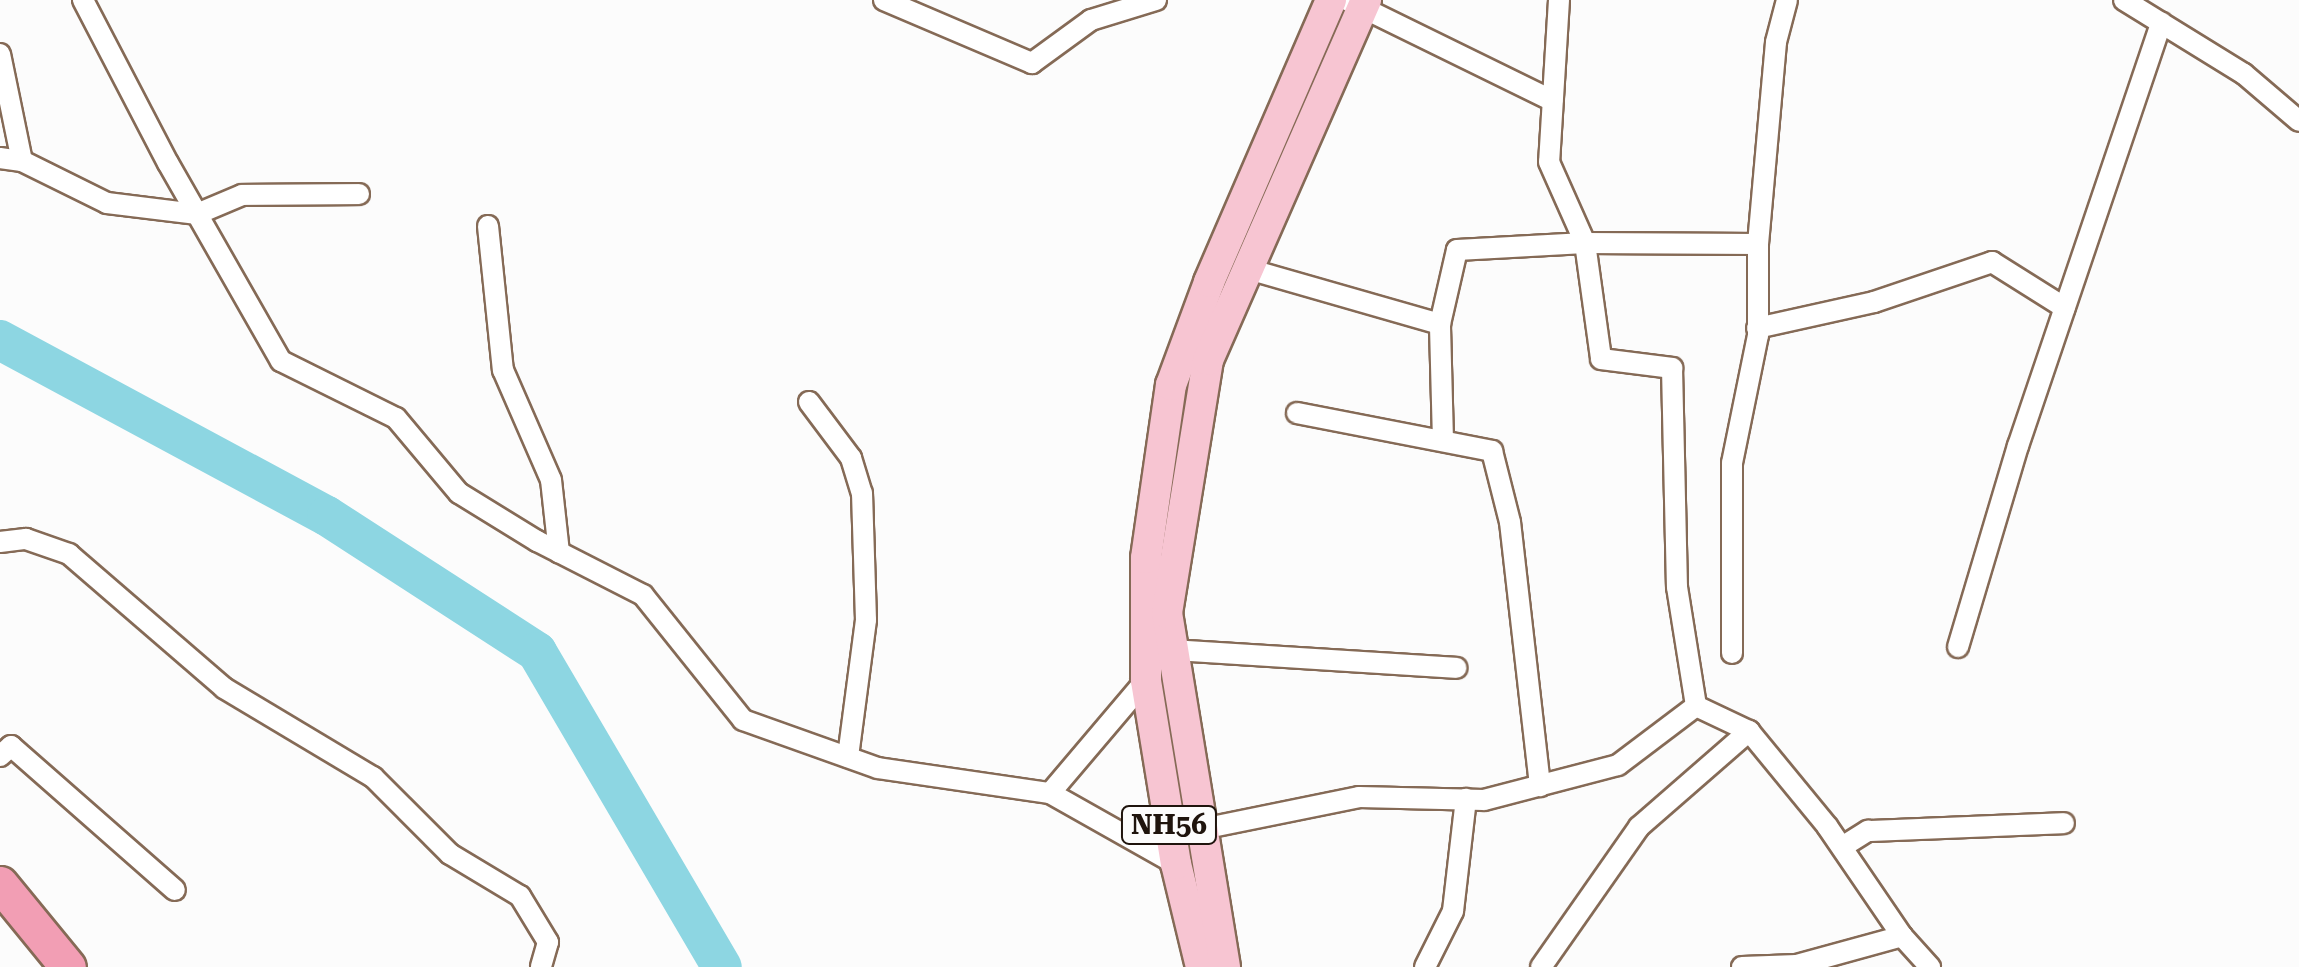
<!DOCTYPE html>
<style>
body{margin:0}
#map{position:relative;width:2299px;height:967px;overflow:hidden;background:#fcfcfc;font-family:"Roboto Serif",serif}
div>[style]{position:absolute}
.river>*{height:40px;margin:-20px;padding:0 20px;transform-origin:20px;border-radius:20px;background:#8dd6e2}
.roads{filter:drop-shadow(2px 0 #856a56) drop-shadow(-2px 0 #856a56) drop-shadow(0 2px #856a56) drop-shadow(0 -2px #856a56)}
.street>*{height:20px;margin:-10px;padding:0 10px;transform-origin:10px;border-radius:10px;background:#fff}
.primary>*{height:30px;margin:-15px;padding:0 15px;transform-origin:15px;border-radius:15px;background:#f7c5d2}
.highway>*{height:35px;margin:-17.5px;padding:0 17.5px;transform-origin:17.5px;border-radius:17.5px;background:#f29eb4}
span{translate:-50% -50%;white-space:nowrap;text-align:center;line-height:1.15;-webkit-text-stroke:8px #fcfcfc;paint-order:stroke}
.shield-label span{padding:2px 8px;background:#fcfcfc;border:2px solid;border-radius:8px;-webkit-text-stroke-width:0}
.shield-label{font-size:28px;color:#1f140d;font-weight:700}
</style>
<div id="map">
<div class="river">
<i style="left:0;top:340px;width:371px;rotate:28.3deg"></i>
<i style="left:327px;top:516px;width:250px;rotate:32.9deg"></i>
<i style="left:537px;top:652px;width:365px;rotate:59.6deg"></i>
</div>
<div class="roads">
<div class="street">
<i style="left:83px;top:0;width:184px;rotate:62.5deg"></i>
<i style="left:168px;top:163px;width:228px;rotate:60.3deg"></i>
<i style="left:281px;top:361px;width:128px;rotate:26.4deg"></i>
<i style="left:396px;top:418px;width:98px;rotate:50deg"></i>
<i style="left:459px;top:493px;width:92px;rotate:31.6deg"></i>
<i style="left:537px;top:541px;width:119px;rotate:27deg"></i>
<i style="left:643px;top:595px;width:160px;rotate:51.3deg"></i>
<i style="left:743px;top:720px;width:143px;rotate:19.6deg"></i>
<i style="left:878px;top:768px;width:174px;rotate:8.3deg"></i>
<i style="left:884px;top:0;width:161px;rotate:23.1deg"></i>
<i style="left:1032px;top:63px;width:73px;rotate:-36.1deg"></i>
<i style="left:1091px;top:20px;width:68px;rotate:-17.1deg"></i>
<i style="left:1347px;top:0;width:229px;rotate:26.1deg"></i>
<i style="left:1559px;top:0;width:162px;rotate:93.5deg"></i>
<i style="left:1549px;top:162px;width:89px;rotate:66deg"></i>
<i style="left:1585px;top:243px;width:117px;rotate:82.1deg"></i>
<i style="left:1601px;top:359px;width:72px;rotate:7.2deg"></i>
<i style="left:1672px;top:368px;width:219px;rotate:88.7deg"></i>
<i style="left:1677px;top:587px;width:121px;rotate:80.9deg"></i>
<i style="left:2124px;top:0;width:141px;rotate:31.7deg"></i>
<i style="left:2244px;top:74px;width:72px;rotate:40.5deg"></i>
<i style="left:0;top:54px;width:109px;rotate:78.4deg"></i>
<i style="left:0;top:158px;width:22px;rotate:8deg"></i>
<i style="left:22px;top:161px;width:95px;rotate:26.3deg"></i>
<i style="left:107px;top:203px;width:91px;rotate:7deg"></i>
<i style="left:197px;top:214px;width:49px;rotate:-22.9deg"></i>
<i style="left:242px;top:195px;width:117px;rotate:-0.5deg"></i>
<i style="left:488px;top:226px;width:145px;rotate:84.1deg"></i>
<i style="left:503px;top:370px;width:120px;rotate:66.4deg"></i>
<i style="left:551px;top:480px;width:73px;rotate:83.7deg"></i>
<i style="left:1248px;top:269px;width:200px;rotate:16deg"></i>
<i style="left:1757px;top:328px;width:120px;rotate:-12.5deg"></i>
<i style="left:1874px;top:302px;width:125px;rotate:-18.7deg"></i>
<i style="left:1992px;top:262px;width:86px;rotate:32.2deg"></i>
<i style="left:809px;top:402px;width:70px;rotate:53.1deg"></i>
<i style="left:851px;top:458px;width:37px;rotate:73deg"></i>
<i style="left:862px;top:493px;width:127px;rotate:88.2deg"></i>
<i style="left:866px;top:620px;width:138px;rotate:97.5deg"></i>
<i style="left:1297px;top:413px;width:199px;rotate:11deg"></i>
<i style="left:1492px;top:451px;width:73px;rotate:75.8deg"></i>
<i style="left:1510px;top:522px;width:266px;rotate:83.5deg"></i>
<i style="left:1443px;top:441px;width:117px;rotate:-91.5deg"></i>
<i style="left:1440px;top:324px;width:76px;rotate:-77.1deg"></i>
<i style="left:1457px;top:250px;width:128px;rotate:-3.1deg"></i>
<i style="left:1585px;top:243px;width:173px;rotate:0.3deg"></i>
<i style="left:0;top:542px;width:26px;rotate:-7deg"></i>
<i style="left:26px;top:539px;width:46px;rotate:19.2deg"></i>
<i style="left:69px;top:554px;width:205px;rotate:40.8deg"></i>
<i style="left:224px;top:688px;width:174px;rotate:30.9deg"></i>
<i style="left:373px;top:777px;width:109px;rotate:45deg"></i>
<i style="left:450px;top:854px;width:82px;rotate:31deg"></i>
<i style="left:520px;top:896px;width:54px;rotate:58.7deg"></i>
<i style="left:548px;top:942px;width:26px;rotate:106deg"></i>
<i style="left:1958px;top:647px;width:210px;rotate:-73.4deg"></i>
<i style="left:2018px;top:446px;width:447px;rotate:-71.3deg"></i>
<i style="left:1173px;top:650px;width:284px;rotate:3.6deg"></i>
<i style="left:1732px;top:653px;width:190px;rotate:-90deg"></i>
<i style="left:1732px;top:463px;width:131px;rotate:-78.5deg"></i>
<i style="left:1758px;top:335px;width:91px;rotate:-90deg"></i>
<i style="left:1758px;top:244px;width:203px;rotate:-84.9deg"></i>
<i style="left:1776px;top:42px;width:43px;rotate:-75.3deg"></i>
<i style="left:1146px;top:680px;width:148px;rotate:130.3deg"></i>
<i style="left:1050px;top:793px;width:145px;rotate:29.4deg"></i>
<i style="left:1696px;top:706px;width:59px;rotate:25.3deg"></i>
<i style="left:1749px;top:731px;width:123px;rotate:50.6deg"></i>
<i style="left:1827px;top:826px;width:133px;rotate:55.7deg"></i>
<i style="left:1902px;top:936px;width:42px;rotate:47.9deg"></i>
<i style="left:0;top:756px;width:15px;rotate:-42deg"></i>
<i style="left:11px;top:746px;width:218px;rotate:41.3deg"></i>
<i style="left:1202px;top:829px;width:160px;rotate:-11.5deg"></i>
<i style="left:1359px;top:797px;width:125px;rotate:1.4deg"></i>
<i style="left:1484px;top:800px;width:138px;rotate:-14.6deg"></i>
<i style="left:1618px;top:765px;width:98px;rotate:-37.1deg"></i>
<i style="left:1842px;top:847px;width:31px;rotate:-32deg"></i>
<i style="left:1868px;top:831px;width:196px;rotate:-2.3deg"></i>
<i style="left:1425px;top:967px;width:63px;rotate:-63.4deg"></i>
<i style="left:1453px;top:911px;width:113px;rotate:-83.4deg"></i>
<i style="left:1541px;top:967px;width:171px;rotate:-55deg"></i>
<i style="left:1639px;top:827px;width:146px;rotate:-41.1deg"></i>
<i style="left:1742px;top:967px;width:55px;rotate:-2.1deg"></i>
<i style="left:1797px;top:965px;width:109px;rotate:-15.4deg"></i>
</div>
<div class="primary">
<i style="left:1201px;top:967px;width:106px;rotate:-103.6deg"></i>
<i style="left:1176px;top:864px;width:186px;rotate:-99.3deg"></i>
<i style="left:1146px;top:680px;width:122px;rotate:-90deg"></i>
<i style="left:1146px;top:558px;width:175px;rotate:-81.8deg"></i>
<i style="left:1171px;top:385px;width:110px;rotate:-69.7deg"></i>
<i style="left:1209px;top:282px;width:307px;rotate:-66.6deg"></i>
<i style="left:1225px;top:967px;width:359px;rotate:-99.3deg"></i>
<i style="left:1167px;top:613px;width:256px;rotate:-80.8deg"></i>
<i style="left:1208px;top:360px;width:393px;rotate:-66.3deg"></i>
</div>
<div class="highway">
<i style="left:0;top:884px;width:107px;rotate:50.7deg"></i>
</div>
</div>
<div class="shield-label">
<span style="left:1169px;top:825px">NH56</span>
</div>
</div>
